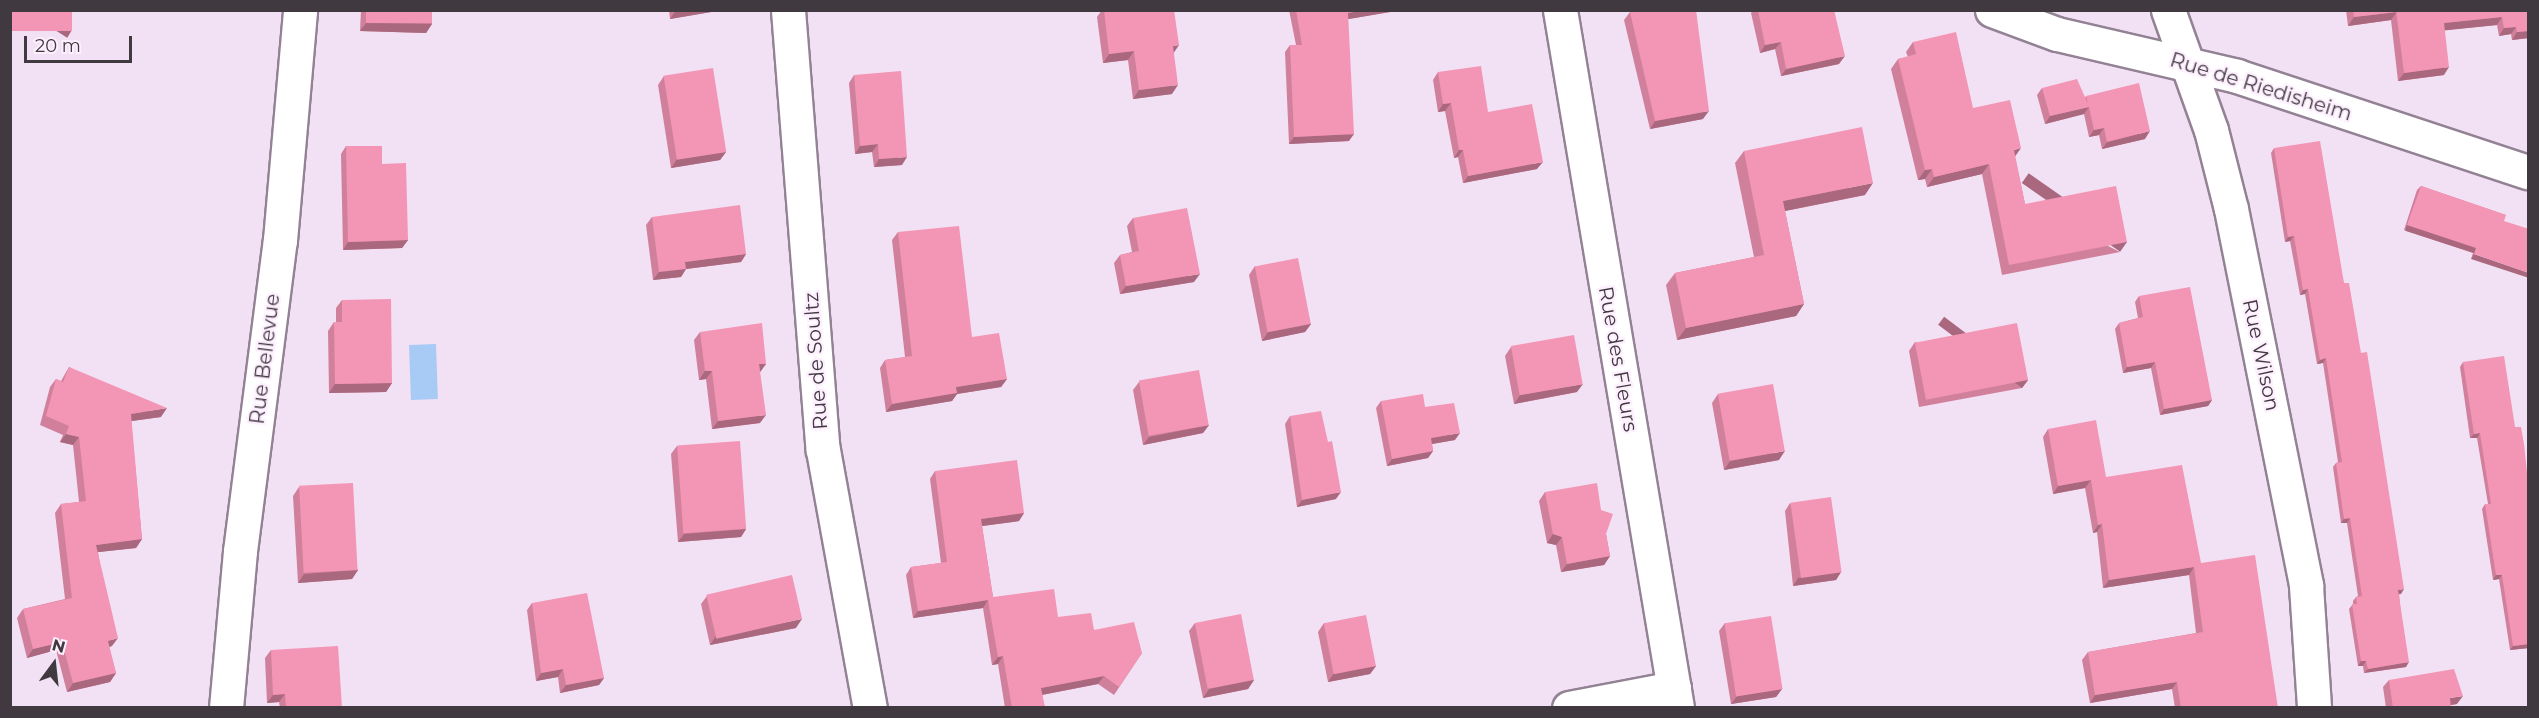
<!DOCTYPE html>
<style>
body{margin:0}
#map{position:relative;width:2539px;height:718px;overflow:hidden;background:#f2e0f4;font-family:Montserrat,sans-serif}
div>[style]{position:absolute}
.water>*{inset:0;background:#a8cbf6;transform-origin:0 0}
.roads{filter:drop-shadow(2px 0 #938294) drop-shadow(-2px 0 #938294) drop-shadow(0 2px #938294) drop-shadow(0 -2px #938294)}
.minor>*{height:33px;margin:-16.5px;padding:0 16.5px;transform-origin:16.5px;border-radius:16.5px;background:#fff}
.wall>*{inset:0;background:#d1809c}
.shaded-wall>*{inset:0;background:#aa687f;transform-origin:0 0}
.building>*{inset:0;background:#f395b5;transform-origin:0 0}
span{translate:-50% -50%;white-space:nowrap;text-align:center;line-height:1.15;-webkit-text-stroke:4.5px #feefff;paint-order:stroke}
.street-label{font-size:20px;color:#403940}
.frame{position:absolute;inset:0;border:12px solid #403940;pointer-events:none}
.north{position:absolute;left:24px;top:634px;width:60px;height:60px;-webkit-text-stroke:4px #feefff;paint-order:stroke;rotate:15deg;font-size:16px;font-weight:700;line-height:24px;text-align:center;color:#403940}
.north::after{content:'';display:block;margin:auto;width:21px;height:27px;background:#403940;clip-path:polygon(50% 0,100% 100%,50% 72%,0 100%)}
.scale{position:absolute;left:24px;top:36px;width:108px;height:27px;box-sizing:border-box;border:3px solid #403940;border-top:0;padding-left:8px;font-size:18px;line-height:21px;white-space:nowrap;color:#403940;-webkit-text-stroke:4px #feefff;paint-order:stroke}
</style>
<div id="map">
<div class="water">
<i style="left:436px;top:344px;width:55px;height:27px;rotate:88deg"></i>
</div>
<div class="roads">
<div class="minor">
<i style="left:788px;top:10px;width:441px;rotate:85.5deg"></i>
<i style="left:823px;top:450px;width:262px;rotate:79.7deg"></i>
<i style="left:1560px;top:10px;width:708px;rotate:80.48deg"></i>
<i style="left:1992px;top:10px;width:69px;rotate:20.3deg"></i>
<i style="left:2057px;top:34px;width:185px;rotate:13.1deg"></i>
<i style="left:2237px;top:76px;width:306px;rotate:18.3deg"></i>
<i style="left:2168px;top:10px;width:127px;rotate:70.3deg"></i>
<i style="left:2211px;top:130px;width:81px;rotate:75.8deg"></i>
<i style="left:2231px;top:209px;width:384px;rotate:78.7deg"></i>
<i style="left:2306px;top:586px;width:122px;rotate:86.2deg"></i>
<i style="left:226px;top:708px;width:158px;rotate:-84.9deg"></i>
<i style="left:240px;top:551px;width:314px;rotate:-82.7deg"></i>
<i style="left:280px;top:240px;width:231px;rotate:-85deg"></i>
<i style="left:1569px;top:708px;width:107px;rotate:-10.8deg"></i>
</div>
</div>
<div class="wall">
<i style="clip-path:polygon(361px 10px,432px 10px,432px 24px,426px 33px,360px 31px)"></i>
<i style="clip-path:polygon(669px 10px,723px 10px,670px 19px)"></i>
<i style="clip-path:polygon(1102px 10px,1174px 10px,1172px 94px,1133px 99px,1128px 60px,1103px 63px,1097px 17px)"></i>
<i style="clip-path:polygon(1289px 10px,1402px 10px,1348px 19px,1349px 141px,1289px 144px,1285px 52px,1290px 45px,1296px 45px)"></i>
<i style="clip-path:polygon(1636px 10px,1702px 10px,1696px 12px,1703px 119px,1650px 129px,1624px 20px,1630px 12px)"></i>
<i style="clip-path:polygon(1753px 10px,1834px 10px,1839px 64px,1781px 76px,1775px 49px,1760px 53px,1751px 13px)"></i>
<i style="clip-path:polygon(2346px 10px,2529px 10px,2529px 38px,2512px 40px,2511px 34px,2499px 36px,2497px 25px,2445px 30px,2444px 75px,2398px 81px,2391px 20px,2348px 26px)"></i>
<i style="clip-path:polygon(1913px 42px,2015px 157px,2025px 204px,2120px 252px,2002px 275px,1982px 174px,1927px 187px,1925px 179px,1918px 180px,1891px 69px,1898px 59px,1908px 57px,1906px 52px)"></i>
<i style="clip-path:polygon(1438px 72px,1488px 112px,1537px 169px,1463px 183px,1458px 157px,1454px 158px,1445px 111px,1438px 112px,1433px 80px)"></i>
<i style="clip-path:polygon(854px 75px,902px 165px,874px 167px,872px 152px,855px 154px,849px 83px)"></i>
<i style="clip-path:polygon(664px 76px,726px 152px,720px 160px,671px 168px,658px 85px)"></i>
<i style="clip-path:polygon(2042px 88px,2085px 98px,2086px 96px,2145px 139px,2102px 149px,2099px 135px,2089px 137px,2084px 114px,2045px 124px,2037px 95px)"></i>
<i style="clip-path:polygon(346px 146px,382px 164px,408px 240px,402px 248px,343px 250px,341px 154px)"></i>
<i style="clip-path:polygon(2274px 148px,2344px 283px,2401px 594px,2399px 594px,2406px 667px,2364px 673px,2363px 666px,2358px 666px,2349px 609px,2353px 604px,2353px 601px,2356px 597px,2358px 596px,2347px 523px,2341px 523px,2333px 467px,2336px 463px,2338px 462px,2323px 363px,2317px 364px,2305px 294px,2300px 295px,2290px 241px,2285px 242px,2271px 153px)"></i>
<i style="clip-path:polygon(1744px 151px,1865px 195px,1785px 211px,1804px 304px,1796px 316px,1677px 340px,1666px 285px,1675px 273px,1754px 257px,1735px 163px)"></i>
<i style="clip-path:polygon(2421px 186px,2506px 215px,2471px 259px,2473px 253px,2404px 230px,2417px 190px)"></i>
<i style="clip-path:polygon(652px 217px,746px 254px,741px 262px,686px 269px,681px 277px,653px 280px,646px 225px)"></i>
<i style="clip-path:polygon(1133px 218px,1194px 282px,1120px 294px,1114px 263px,1120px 255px,1132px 252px,1127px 226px)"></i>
<i style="clip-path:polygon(898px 232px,972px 337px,1007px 379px,1001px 387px,957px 394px,952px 401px,886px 412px,880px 368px,885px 360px,905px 357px,892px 240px)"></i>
<i style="clip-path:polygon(1255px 266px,1311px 324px,1305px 332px,1262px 341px,1249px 275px)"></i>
<i style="clip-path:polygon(2139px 296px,2212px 400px,2208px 406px,2160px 415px,2151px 368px,2123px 373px,2115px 329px,2119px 323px,2138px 318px,2135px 302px)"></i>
<i style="clip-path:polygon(342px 300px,392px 383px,386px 392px,329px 393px,328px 331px,334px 322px,336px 322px,336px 308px)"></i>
<i style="clip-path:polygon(700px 332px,766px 364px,760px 372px,760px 423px,712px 429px,706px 379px,699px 380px,694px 340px)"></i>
<i style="clip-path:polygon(1915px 342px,2028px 380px,2022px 388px,1919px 407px,1909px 351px)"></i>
<i style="clip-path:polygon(1511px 347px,1577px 392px,1514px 404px,1505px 356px)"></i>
<i style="clip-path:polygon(2463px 362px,2515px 427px,2529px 491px,2529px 648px,2510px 650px,2499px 579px,2493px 580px,2482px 509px,2485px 504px,2488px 504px,2477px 438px,2470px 438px,2460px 367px)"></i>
<i style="clip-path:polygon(69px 367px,161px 417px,131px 421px,142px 539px,136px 548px,98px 552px,112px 646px,109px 647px,116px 673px,110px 682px,67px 692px,56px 650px,27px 658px,17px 618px,23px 609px,65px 599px,55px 513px,61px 504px,79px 502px,73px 445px,60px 442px,63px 435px,40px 425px,50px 387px,56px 379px,61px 381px)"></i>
<i style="clip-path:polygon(1139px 382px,1209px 425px,1203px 433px,1143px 445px,1133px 390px)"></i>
<i style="clip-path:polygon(1718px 394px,1779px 460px,1724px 470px,1712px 403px)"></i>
<i style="clip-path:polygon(1381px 401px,1425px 407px,1455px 440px,1432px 444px,1433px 451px,1428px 458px,1387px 466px,1376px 408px)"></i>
<i style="clip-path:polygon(1290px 416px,1328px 442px,1336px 499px,1297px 507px,1285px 424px)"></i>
<i style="clip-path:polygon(2048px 429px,2106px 477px,2201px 563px,2278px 708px,2175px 708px,2172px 689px,2090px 703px,2082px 660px,2088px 652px,2196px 633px,2189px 575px,2103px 588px,2097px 532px,2093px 533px,2085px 488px,2053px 494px,2043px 437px)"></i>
<i style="clip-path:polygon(677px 446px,746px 529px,741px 537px,678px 542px,671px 454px)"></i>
<i style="clip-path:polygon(935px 471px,1024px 513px,1019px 521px,982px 526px,993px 597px,1058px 617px,1094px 630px,1142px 653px,1114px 695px,1098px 684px,1042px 695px,1045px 708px,1005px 708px,998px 664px,992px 665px,983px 608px,913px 618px,906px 575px,911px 567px,941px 563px,930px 479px)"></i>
<i style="clip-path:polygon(299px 487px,358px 570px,352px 579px,298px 583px,293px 496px)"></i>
<i style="clip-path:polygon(1545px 492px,1606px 534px,1610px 556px,1604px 565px,1561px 572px,1556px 545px,1547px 543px,1539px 501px)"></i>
<i style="clip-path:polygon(1790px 503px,1841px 572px,1836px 580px,1793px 586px,1785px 511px)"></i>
<i style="clip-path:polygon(707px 596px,796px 628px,710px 645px,701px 604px)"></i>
<i style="clip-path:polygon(532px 603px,604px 678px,599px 685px,560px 693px,558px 677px,536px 681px,527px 610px)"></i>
<i style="clip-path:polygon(1195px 623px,1254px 680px,1248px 689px,1203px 698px,1189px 631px)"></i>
<i style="clip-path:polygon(1324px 623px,1376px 666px,1370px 674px,1328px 682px,1318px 632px)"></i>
<i style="clip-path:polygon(1725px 623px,1782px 689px,1776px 697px,1731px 704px,1719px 631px)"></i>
<i style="clip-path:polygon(271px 650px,342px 708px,280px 708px,279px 702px,267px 703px,265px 658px)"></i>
<i style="clip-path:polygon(2389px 680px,2457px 704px,2451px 705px,2451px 708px,2386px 708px,2383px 687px)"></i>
</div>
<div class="shaded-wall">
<i style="clip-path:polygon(676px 10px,723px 10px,670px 19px)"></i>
<i style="clip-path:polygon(1365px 10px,1402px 10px,1343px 20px,1348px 13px)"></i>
<i style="clip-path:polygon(2397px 12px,2391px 20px,2348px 26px,2354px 17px)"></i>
<i style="clip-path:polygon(2502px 17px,2497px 25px,2439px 31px,2444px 23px)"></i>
<i style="clip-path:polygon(366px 23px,432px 24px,426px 33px,360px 31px)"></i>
<i style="clip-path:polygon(2516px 27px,2511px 34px,2499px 36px,2504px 28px)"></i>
<i style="left:72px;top:30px;width:9px;height:62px;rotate:122deg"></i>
<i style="clip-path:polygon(2529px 31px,2529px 38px,2512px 40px,2517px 32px)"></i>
<i style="clip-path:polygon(1781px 42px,1775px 49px,1760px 53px,1765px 45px)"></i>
<i style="clip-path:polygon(1179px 45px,1173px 54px,1173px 46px)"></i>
<i style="clip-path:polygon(1134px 51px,1128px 60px,1103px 63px,1109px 54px)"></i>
<i style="clip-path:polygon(1845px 56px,1839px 64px,1781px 76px,1786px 69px)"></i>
<i style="clip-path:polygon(2449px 67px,2444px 75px,2398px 81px,2404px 73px)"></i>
<i style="clip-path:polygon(1178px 85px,1172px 94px,1133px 99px,1139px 90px)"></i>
<i style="clip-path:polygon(1451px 103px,1445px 111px,1438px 112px,1443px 104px)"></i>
<i style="clip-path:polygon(2089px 107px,2084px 114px,2045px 124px,2050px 116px)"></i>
<i style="clip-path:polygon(1709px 111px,1703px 119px,1650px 129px,1655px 121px)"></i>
<i style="clip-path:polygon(2104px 128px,2099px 135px,2089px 137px,2094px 130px)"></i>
<i style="clip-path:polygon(2150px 131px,2145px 139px,2102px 149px,2107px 142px)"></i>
<i style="clip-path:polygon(1354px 134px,1349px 141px,1289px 144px,1294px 137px)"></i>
<i style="clip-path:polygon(878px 144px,872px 152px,855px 154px,860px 146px)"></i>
<i style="clip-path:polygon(2021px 148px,2014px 158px,2014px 150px)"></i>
<i style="clip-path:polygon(1459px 150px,1463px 150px,1458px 157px,1454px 158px)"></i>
<i style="clip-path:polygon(726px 152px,720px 160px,671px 168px,677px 159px)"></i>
<i style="clip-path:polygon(907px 157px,902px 165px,874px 167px,879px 159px)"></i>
<i style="clip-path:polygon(1543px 162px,1537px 169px,1463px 183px,1468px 176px)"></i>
<i style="clip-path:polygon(1989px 164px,1982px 174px,1927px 187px,1934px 177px)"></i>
<i style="clip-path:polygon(1932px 169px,1925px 179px,1918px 180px,1925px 170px)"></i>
<i style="clip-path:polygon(1873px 183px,1865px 195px,1775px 213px,1783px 201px)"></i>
<i style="left:2407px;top:225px;width:73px;height:6px;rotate:18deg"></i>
<i style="clip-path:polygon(2294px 236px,2290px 241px,2285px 242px,2288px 237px)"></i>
<i style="clip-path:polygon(408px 240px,402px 248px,343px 250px,348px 242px)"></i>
<i style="left:2127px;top:242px;width:12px;height:120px;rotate:125deg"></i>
<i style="clip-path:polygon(746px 254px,741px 262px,686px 269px,681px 277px,653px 280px,659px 272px,685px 262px)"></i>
<i style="clip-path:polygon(2474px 254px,2529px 273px,2529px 278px,2471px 259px)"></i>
<i style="clip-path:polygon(1200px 274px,1194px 282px,1120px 294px,1126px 286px)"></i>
<i style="clip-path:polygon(2308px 289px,2305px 294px,2300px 295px,2303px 290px)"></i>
<i style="clip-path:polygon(1804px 304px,1796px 316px,1677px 340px,1686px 328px)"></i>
<i style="clip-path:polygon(1311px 324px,1305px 332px,1262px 341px,1268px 332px)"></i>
<i style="clip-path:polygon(2326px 358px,2323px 363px,2317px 364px,2320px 360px)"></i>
<i style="clip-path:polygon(2155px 362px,2151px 368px,2123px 373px,2127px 367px)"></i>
<i style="clip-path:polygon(759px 364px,766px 364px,760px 372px)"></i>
<i style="clip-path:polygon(705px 371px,712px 371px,706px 379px,699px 380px)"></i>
<i style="clip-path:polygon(1007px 379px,1001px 387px,957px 394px,952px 401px,886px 412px,892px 404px,956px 387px)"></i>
<i style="left:2028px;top:380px;width:10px;height:105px;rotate:127deg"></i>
<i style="clip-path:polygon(392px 383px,386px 392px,329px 393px,335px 384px)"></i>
<i style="clip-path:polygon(1583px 384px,1577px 392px,1514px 404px,1520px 395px)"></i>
<i style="clip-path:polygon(2212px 400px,2208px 406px,2160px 415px,2164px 409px)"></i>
<i style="clip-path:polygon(167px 408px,161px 417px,125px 422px,131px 414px)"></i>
<i style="clip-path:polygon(766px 415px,760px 423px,712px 429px,718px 421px)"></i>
<i style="clip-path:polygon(1209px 425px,1203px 433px,1143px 445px,1149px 437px)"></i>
<i style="clip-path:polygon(1460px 433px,1455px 440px,1426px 445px,1431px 438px)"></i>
<i style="clip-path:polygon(2480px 433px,2477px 438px,2470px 438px,2474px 434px)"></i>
<i style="clip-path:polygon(66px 434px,79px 437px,73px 445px,60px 442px)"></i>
<i style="clip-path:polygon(1433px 451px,1428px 458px,1387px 466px,1392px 459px)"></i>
<i style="clip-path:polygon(1785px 451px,1779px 460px,1724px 470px,1730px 461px)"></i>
<i style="clip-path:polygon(2091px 480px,2085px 488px,2053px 494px,2058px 486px)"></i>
<i style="clip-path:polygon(1341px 492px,1336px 499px,1297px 507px,1302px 500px)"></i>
<i style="clip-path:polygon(1024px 513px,1019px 521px,975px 527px,981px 519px)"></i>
<i style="clip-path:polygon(2350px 518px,2347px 523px,2341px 523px,2344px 519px)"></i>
<i style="clip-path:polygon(2102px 524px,2097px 532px,2093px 533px,2098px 525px)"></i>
<i style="clip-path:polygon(746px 529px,741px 537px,678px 542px,684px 534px)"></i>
<i style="clip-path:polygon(1553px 534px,1562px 537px,1556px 545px,1547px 543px)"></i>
<i style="clip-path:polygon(142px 539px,136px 548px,90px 553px,96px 545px)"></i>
<i style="clip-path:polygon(1610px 556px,1604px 565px,1561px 572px,1567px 564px)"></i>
<i style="clip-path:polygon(2194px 567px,2189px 575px,2103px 588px,2109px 580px)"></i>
<i style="clip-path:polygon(358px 570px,352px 579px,298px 583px,304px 574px)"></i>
<i style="clip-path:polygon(1841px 572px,1836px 580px,1793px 586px,1798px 578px)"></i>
<i style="clip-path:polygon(2496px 575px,2502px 575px,2499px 579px,2493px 580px)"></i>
<i style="clip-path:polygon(2404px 589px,2401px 594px,2395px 595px,2398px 590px)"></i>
<i style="clip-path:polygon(988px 600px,983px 608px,913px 618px,918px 611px)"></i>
<i style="clip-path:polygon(802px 619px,796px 628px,710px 645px,716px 636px)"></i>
<i style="clip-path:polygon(118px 638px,112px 646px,102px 649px,108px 641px)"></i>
<i style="clip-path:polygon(62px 642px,56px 650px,27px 658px,33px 649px)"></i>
<i style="clip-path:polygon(2529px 644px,2529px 648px,2510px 650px,2513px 646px)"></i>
<i style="clip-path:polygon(1003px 656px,998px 664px,992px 665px,998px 657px)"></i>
<i style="clip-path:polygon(2361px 661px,2366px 661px,2363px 666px,2358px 666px)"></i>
<i style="clip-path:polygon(2409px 662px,2406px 667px,2364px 673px,2368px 669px)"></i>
<i style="clip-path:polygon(1376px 666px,1370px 674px,1328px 682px,1334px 673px)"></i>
<i style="clip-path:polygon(563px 669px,558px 677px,536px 681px,541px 673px)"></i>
<i style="clip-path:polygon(116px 673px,110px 682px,67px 692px,73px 683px)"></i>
<i style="clip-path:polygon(1104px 676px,1098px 684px,1036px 696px,1041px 688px)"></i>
<i style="clip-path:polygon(604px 678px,599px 685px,560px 693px,566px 685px)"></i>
<i style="clip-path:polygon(1254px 680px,1248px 689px,1203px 698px,1209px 689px)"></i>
<i style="clip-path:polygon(2177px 682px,2172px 689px,2090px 703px,2095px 695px)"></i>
<i style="clip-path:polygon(1782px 689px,1776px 697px,1731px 704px,1737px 696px)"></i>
<i style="clip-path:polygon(285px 694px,279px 702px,267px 703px,273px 695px)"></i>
<i style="clip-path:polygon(2463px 696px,2457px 704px,2444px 706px,2450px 698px)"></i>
</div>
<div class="building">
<i style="left:10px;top:10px;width:62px;height:21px"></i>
<i style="left:366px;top:10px;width:66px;height:13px"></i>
<i style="clip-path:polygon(1104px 10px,1174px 10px,1179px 45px,1173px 46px,1178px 85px,1139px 90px,1134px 51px,1109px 54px)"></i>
<i style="clip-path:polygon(1296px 10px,1365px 10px,1348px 13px,1354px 134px,1294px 137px,1290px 45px,1302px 45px)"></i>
<i style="clip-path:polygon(1636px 10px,1696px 10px,1709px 111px,1655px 121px,1630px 12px)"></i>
<i style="clip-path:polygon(1758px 10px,1834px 10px,1845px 56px,1786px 69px,1781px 42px,1765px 45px)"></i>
<i style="clip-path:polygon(2353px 10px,2396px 10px,2397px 12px,2354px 17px)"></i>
<i style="clip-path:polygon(2396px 10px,2529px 10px,2529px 31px,2517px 32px,2516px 27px,2504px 28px,2502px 17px,2444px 23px,2449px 67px,2404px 73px)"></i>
<i style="clip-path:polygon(1956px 32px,1973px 108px,2010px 100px,2021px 148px,2014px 150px,2025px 204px,2116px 186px,2127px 242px,2009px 265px,1989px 164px,1934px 177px,1932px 169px,1925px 170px,1898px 59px,1916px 54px,1913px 42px)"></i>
<i style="clip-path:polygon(1481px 66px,1488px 112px,1532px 104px,1543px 162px,1468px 176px,1463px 150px,1459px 150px,1451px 103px,1443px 104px,1438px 72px)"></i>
<i style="left:713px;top:68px;width:85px;height:50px;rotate:81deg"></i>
<i style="clip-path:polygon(901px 71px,907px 157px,879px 159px,878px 144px,860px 146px,854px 75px)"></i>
<i style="clip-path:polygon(2077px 79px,2088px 104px,2086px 96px,2139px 83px,2150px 131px,2107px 142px,2104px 128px,2094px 130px,2089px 107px,2050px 116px,2042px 88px)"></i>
<i style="clip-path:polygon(1862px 127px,1873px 183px,1783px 201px,1804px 304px,1686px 328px,1675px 273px,1764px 255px,1744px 151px)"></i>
<i style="clip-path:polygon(2320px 141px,2344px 283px,2349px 283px,2361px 353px,2367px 352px,2404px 589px,2398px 590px,2409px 662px,2368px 669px,2366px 661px,2361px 661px,2352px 604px,2357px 604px,2356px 597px,2362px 596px,2350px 518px,2344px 519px,2336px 463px,2342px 462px,2326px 358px,2320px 360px,2308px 289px,2303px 290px,2294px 236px,2288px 237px,2274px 148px)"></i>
<i style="clip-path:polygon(346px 146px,382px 146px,382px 164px,406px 163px,408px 240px,348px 242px)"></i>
<i style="clip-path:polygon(2421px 186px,2506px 215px,2504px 221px,2529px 229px,2529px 273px,2474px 254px,2476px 248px,2407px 225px)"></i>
<i style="clip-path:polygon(740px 205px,746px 254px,685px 262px,686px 269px,659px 272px,652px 217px)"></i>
<i style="clip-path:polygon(1187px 208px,1200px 274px,1126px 286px,1120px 255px,1139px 251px,1133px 218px)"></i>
<i style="clip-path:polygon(959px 226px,972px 337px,999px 333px,1007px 379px,956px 387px,957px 393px,892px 404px,885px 360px,912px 356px,898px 232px)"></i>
<i style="left:1298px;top:258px;width:67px;height:44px;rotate:79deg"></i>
<i style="clip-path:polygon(2190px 287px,2212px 400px,2164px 409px,2155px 362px,2127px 367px,2119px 323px,2143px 317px,2139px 296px)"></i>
<i style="clip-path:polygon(391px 299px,392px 383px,335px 384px,334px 322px,342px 322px,342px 300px)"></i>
<i style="clip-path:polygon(762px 323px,766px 364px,759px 364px,766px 415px,718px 421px,712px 371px,705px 371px,700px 332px)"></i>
<i style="left:2017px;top:323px;width:58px;height:104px;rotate:79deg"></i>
<i style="left:1574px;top:335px;width:50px;height:64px;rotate:80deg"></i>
<i style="clip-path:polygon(2504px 356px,2515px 427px,2521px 427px,2524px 444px,2529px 491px,2529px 644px,2513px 646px,2502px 575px,2496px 575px,2485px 504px,2491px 504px,2480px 433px,2474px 434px,2463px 362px)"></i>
<i style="clip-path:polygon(69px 367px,167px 408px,131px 414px,142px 539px,96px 545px,118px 638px,108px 641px,116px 673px,73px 683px,62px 642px,33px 649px,23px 609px,72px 598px,61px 504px,86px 501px,79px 437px,66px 434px,69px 426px,46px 416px,56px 379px,63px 382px)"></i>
<i style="left:1199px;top:370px;width:56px;height:61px;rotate:80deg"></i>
<i style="left:1773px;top:384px;width:68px;height:56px;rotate:80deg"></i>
<i style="clip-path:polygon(1423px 394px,1425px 407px,1454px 403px,1460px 433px,1431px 438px,1433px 451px,1392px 459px,1381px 401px)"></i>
<i style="clip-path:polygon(1321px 411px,1328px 442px,1332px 441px,1341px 492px,1302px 500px,1290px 416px)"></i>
<i style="clip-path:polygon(2096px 420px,2106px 477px,2182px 465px,2201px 563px,2255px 555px,2278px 708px,2181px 708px,2177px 682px,2095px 695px,2088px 652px,2203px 632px,2194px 567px,2109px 580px,2102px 524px,2098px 525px,2091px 480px,2058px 486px,2048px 429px)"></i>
<i style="left:740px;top:441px;width:88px;height:63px;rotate:86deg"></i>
<i style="clip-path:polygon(1017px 460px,1024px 513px,981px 519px,993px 597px,1054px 589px,1058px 617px,1091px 613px,1094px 630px,1134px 622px,1142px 653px,1119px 687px,1104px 676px,1041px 688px,1045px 708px,1012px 708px,1003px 656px,998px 657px,988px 600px,918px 611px,911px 567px,947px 562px,935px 471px)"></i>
<i style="left:353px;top:483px;width:87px;height:54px;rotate:87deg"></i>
<i style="clip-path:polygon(1597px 483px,1601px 510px,1613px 514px,1606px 534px,1610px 556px,1567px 564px,1562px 537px,1553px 534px,1545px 492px)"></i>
<i style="left:1831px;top:497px;width:76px;height:41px;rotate:82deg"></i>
<i style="left:792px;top:575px;width:45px;height:88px;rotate:77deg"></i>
<i style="clip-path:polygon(587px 593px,604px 678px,566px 685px,563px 669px,541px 673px,532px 603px)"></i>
<i style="left:1241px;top:614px;width:67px;height:47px;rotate:79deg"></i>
<i style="left:1366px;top:615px;width:52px;height:43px;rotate:79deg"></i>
<i style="left:1771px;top:616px;width:74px;height:47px;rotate:81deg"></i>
<i style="clip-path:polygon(338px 646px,342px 708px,286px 708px,285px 694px,273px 695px,271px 650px)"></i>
<i style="clip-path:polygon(2454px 669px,2463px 696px,2450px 698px,2451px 708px,2393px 708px,2389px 680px)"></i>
</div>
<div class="street-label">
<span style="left:2261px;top:87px;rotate:17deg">Rue de Riedisheim</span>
<span style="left:2261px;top:355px;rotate:78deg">Rue Wilson</span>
<span style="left:265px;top:359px;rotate:-83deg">Rue Bellevue</span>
<span style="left:1618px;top:359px;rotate:80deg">Rue des Fleurs</span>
<span style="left:816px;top:361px;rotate:-94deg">Rue de Soultz</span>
</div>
<div class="frame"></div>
<div class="north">N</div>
<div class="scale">20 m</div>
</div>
